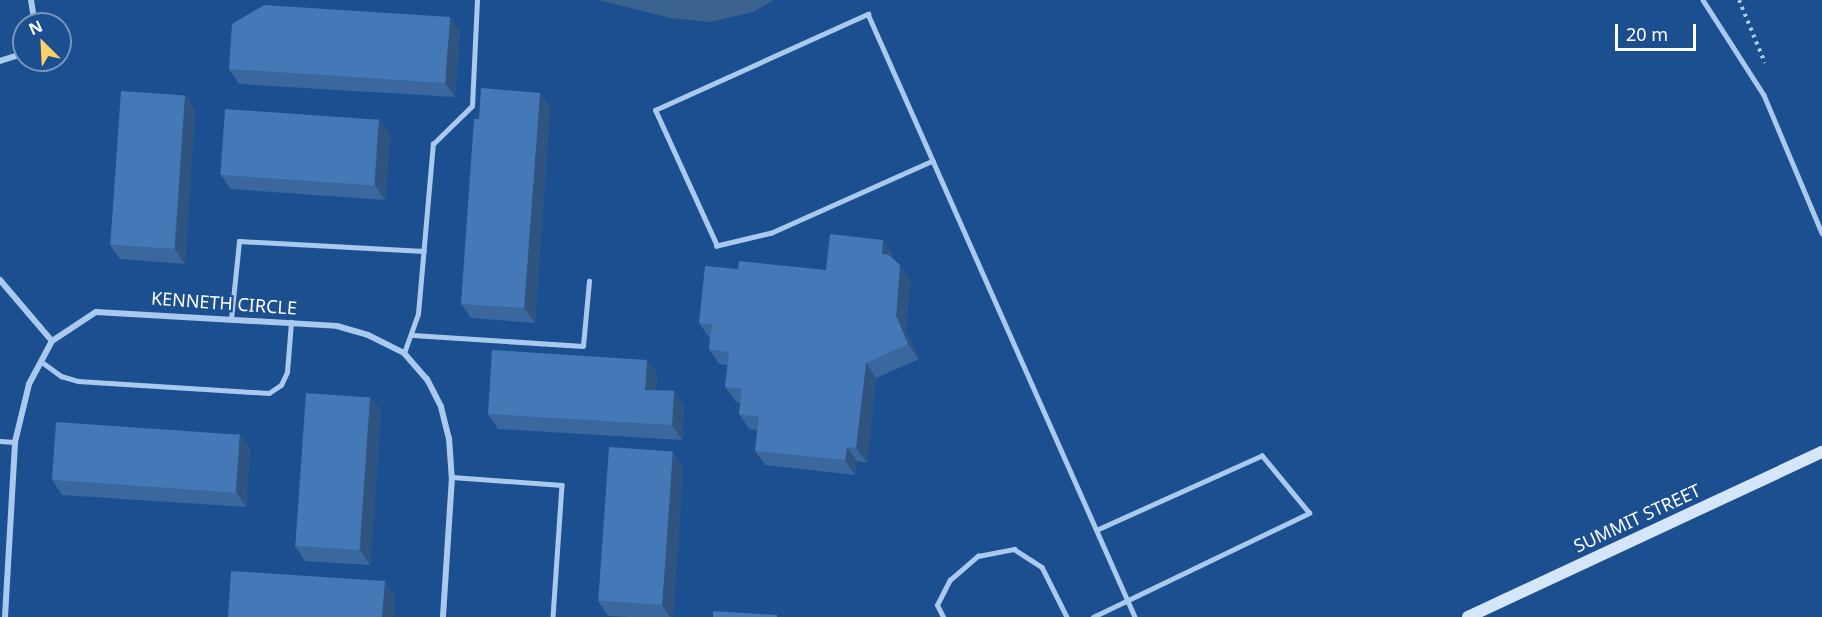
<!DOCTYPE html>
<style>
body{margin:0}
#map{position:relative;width:1822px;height:617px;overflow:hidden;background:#1b4f8f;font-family:"Noto Sans",sans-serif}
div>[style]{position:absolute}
.water>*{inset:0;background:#3c6290}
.path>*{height:4px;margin-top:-2px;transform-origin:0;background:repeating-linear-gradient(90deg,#a9c9ee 0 3px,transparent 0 7.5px)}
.service>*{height:4.5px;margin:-2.25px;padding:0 2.25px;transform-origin:2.25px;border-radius:2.25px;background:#a9c9ee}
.minor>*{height:6px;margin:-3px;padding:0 3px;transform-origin:3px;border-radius:3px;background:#a9c9ee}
.secondary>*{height:12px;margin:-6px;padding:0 6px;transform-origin:6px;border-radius:6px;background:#d6e6fa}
.wall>*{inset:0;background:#3a679d}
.shaded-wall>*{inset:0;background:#305480}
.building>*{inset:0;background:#4478b7;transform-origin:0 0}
span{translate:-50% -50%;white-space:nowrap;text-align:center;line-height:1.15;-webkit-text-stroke:4.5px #1b4f8f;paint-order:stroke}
.street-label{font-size:18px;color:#fff}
.north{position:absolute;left:12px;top:12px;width:60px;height:60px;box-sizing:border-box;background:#1b4f8f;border:2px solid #7695bc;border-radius:50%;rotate:336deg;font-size:16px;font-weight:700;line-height:24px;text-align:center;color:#fff}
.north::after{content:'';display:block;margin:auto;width:21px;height:27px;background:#ffd166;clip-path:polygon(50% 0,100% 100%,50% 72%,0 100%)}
.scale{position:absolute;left:1615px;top:24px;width:81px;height:27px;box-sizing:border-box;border:3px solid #fff;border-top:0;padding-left:8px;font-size:18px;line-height:21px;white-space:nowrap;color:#fff;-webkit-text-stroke:4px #1b4f8f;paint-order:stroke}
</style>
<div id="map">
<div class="water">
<i style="clip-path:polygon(598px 0,774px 0,753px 12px,710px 22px,671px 18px)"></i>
</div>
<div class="path">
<i style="left:1739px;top:0;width:68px;rotate:67.6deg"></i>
</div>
<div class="service">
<i style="left:1703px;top:0;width:113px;rotate:57.3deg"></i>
<i style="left:1764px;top:95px;width:150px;rotate:67.2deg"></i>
<i style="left:933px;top:161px;width:176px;rotate:155.9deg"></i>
<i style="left:772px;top:233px;width:57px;rotate:166.7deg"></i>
<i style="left:717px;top:246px;width:149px;rotate:-114.5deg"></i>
<i style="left:655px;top:110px;width:234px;rotate:-24.3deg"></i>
<i style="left:868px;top:14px;width:161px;rotate:66.1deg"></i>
<i style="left:933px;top:161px;width:499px;rotate:66.1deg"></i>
<i style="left:231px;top:319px;width:78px;rotate:-84.1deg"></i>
<i style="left:239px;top:241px;width:185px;rotate:3.1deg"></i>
<i style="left:413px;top:335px;width:170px;rotate:3.7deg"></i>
<i style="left:583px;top:346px;width:65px;rotate:-84.7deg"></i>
<i style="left:404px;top:353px;width:41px;rotate:-70.3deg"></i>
<i style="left:418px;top:314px;width:171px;rotate:-85deg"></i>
<i style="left:433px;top:144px;width:54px;rotate:-44.3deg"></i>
<i style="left:472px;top:106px;width:106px;rotate:-87.3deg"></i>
<i style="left:42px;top:362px;width:24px;rotate:36deg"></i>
<i style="left:61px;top:376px;width:18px;rotate:16deg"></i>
<i style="left:78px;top:381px;width:191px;rotate:3.6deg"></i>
<i style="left:269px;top:393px;width:14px;rotate:-34deg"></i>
<i style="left:281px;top:385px;width:14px;rotate:-65deg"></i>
<i style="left:287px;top:372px;width:50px;rotate:-85.4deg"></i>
<i style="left:0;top:441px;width:15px;rotate:4deg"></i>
<i style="left:452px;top:477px;width:110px;rotate:4.2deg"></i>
<i style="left:562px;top:485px;width:132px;rotate:93.9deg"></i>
<i style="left:943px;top:617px;width:13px;rotate:-117deg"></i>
<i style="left:937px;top:605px;width:28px;rotate:-63deg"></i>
<i style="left:950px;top:580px;width:37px;rotate:-41deg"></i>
<i style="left:978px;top:556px;width:37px;rotate:-11deg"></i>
<i style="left:1014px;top:549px;width:33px;rotate:33deg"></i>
<i style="left:1042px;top:567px;width:56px;rotate:63.4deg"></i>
<i style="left:1093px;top:617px;width:240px;rotate:-25.7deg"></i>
<i style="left:1309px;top:513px;width:74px;rotate:-129.5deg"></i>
<i style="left:1262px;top:456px;width:181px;rotate:155.8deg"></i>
</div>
<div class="minor">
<i style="left:31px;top:0;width:24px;rotate:81deg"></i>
<i style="left:0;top:61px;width:25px;rotate:-18deg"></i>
<i style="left:0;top:280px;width:80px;rotate:49.6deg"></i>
<i style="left:5px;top:617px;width:175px;rotate:-86.7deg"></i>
<i style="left:15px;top:442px;width:60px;rotate:-76.4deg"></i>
<i style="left:29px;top:384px;width:49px;rotate:-61.9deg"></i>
<i style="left:52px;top:341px;width:53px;rotate:-33.4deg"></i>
<i style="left:96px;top:312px;width:241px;rotate:3.3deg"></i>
<i style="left:337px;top:326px;width:32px;rotate:16deg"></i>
<i style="left:368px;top:335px;width:40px;rotate:26.6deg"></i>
<i style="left:404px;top:353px;width:35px;rotate:49deg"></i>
<i style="left:427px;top:379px;width:31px;rotate:63deg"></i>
<i style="left:441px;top:407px;width:32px;rotate:76deg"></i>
<i style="left:449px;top:438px;width:39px;rotate:86deg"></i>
<i style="left:452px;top:477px;width:140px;rotate:93.7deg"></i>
</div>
<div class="secondary">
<i style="left:1468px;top:617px;width:391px;rotate:-25deg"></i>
</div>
<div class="wall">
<i style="clip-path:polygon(450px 17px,460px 32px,455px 97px,239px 84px,229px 69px)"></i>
<i style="clip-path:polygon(540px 93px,550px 107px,535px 323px,471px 318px,461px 304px,479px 119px)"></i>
<i style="clip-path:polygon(185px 95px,195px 110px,185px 264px,120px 259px,110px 245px)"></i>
<i style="clip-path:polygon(379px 119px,390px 134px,385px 200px,231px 189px,221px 175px)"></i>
<i style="clip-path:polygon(893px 255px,893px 259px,910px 280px,906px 331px,919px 359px,876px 378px,867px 463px,857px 461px,855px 475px,765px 465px,755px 451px,757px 430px,749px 429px,739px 414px,740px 403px,736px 402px,725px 387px,728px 365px,719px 364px,709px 349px,710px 338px,709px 337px,699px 323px,738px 269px,826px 270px)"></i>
<i style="clip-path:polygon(647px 360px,657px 374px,656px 390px,674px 391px,684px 406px,682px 440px,498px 429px,488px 414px)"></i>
<i style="clip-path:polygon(370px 397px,381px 411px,370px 565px,305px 561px,295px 546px)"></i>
<i style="clip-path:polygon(240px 434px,250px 449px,246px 507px,62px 495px,52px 480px)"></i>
<i style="clip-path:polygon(683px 467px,673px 617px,629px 617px,608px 616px,598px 601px)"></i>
</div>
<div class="shaded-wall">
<i style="clip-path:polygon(450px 17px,460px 32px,455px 97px,445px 83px)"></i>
<i style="clip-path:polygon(540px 93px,550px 107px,535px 323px,524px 308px)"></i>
<i style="clip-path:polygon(185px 95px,195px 110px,185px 264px,175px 249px)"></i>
<i style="clip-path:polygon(379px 119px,390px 134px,385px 200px,375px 185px)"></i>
<i style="clip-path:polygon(883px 240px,893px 255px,892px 269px,882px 254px)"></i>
<i style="clip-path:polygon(900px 265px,910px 280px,906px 331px,919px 359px,908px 344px,896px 316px)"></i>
<i style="clip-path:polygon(647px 360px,657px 374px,655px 404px,645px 390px)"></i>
<i style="clip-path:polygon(866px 363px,876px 378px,867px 463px,856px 448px)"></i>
<i style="clip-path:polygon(674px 391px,684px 406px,682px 440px,672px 425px)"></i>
<i style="clip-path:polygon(370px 397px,381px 411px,370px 565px,360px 550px)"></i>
<i style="clip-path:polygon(240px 434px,250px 449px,246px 507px,236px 492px)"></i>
<i style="clip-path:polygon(847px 447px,857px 461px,855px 475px,845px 460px)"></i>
<i style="clip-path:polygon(673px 452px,683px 467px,673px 617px,670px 617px,662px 605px)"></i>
<i style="clip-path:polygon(385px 581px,395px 596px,394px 617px,382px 617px)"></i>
</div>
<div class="building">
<i style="clip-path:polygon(264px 5px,450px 17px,445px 83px,229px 69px,232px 24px)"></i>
<i style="clip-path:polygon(481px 88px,540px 93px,524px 308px,461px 304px,474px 119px,479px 119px)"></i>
<i style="left:121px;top:91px;width:64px;height:154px;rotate:4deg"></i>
<i style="left:225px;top:109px;width:154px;height:66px;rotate:4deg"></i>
<i style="clip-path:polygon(830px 234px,883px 240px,882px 254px,889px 255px,900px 265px,896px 316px,908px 344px,866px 363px,856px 448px,847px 447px,845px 460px,755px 451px,759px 417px,739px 414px,742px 389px,725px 387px,729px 352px,709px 349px,712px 324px,699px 323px,705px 266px,738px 269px,739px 261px,826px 270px)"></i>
<i style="clip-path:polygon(492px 350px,647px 360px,645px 390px,674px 391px,672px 425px,488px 414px)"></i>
<i style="left:306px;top:393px;width:64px;height:153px;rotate:4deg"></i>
<i style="left:56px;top:422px;width:184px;height:58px;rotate:4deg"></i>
<i style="left:609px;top:447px;width:64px;height:154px;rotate:4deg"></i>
<i style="clip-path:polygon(231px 571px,385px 581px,382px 617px,228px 617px)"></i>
<i style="clip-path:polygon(713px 611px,777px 615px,777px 617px,713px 617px)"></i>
</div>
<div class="street-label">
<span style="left:224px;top:303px;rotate:4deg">KENNETH CIRCLE</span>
<span style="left:1637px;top:518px;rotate:-25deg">SUMMIT STREET</span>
</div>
<div class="north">N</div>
<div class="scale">20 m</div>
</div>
